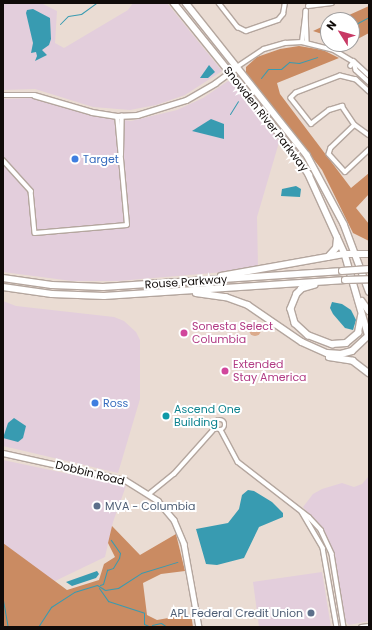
<!DOCTYPE html>
<style>
body{margin:0}
#map{position:relative;width:372px;height:630px;overflow:hidden;background:#eadcd3;font-family:Poppins,sans-serif}
div>[style]{position:absolute}
.commercial>*{inset:0;background:#e3cedc}
.green>*{inset:0;background:#dbaa8b}
.round{border-radius:50%}
.forest>*{inset:0;background:#ca8b62}
.water>*{inset:0;background:#389bb1}
.stream>*{height:1px;margin:-0.5px;padding:0 0.5px;transform-origin:0.5px;border-radius:0.5px;background:#389bb1}
.roads{filter:drop-shadow(1px 0 #b4a69e) drop-shadow(-1px 0 #b4a69e) drop-shadow(0 1px #b4a69e) drop-shadow(0 -1px #b4a69e)}
.street>*{height:3.5px;margin:-1.75px;padding:0 1.75px;transform-origin:1.75px;border-radius:1.75px;background:#fff}
.street>.ring{margin:-1.75px;padding:0;box-sizing:content-box;background:none;border:3.5px solid #fff;border-radius:50%}
.secondary>*{height:4.5px;margin:-2.25px;padding:0 2.25px;transform-origin:2.25px;border-radius:2.25px;background:#fff}
.primary>*{height:5.5px;margin:-2.75px;padding:0 2.75px;transform-origin:2.75px;border-radius:2.75px;background:#fff}
.bridges{filter:drop-shadow(1px 0 #b4a69e) drop-shadow(-1px 0 #b4a69e) drop-shadow(0 1px #b4a69e) drop-shadow(0 -1px #b4a69e)}
.primary-bridge>*{height:5.5px;margin:-2.75px;padding:0 2.75px;transform-origin:2.75px;border-radius:2.75px;background:#fff}
.dots>*{width:11px;height:11px;translate:-50% -50%;box-sizing:border-box;border:2px solid #fff;border-radius:50%}
span{translate:-50% -50%;white-space:nowrap;text-align:center;line-height:1.15;-webkit-text-stroke:4px #fff;paint-order:stroke}
.street-label{font-size:11px;color:#100b09}
.shop-label{font-size:11px;color:#366cbe}
.left{translate:0 -50%;text-align:left}
.hotel-label{font-size:11px;color:#b23c85}
.culture-label{font-size:11px;color:#0d838f}
.service-label{font-size:11px;color:#4e5e75}
.right{translate:-100% -50%;text-align:right}
.frame{position:absolute;inset:0;border:4px solid #100b09;pointer-events:none}
.north{position:absolute;left:320px;top:12px;width:40px;height:40px;box-sizing:border-box;background:#fff;border:1px solid #9f9d9d;border-radius:50%;rotate:307deg;font-size:11px;font-weight:700;line-height:16px;text-align:center;color:#100b09}
.north::after{content:'';display:block;margin:auto;width:14px;height:18px;background:#c83a65;clip-path:polygon(50% 0,100% 100%,50% 72%,0 100%)}
</style>
<div id="map">
<div class="commercial">
<i style="clip-path:polygon(3px 3px,41px 3px,57px 11px,55px 43px,64px 48px,128px 10px,133px 3px,167px 3px,222px 71px,185px 95px,156px 105px,130px 110px,93px 107px,35px 89px,3px 90px)"></i>
<i style="clip-path:polygon(228px 81px,235px 83px,280px 139px,257px 217px,258px 266px,224px 272px,118px 281px,72px 281px,3px 272px,3px 99px,32px 98px,89px 115px,131px 121px,177px 110px,203px 98px)"></i>
<i style="clip-path:polygon(3px 301px,16px 306px,114px 317px,124px 321px,136px 332px,140px 340px,140px 399px,118px 473px,3px 446px)"></i>
<i style="clip-path:polygon(3px 460px,126px 486px,113px 522px,105px 557px,53px 582px,3px 543px)"></i>
<i style="clip-path:polygon(369px 476px,369px 621px,349px 625px,345px 621px,335px 558px,324px 532px,303px 507px,313px 494px,322px 489px,342px 483px,354px 487px,362px 484px)"></i>
<i style="clip-path:polygon(322px 572px,331px 627px,259px 627px,253px 582px)"></i>
</div>
<div class="green">
<i class="round" style="left:249px;top:324px;width:12px;height:12px"></i>
</div>
<div class="forest">
<i style="clip-path:polygon(369px 6px,369px 33px,352px 42px,352px 20px,338px 20px)"></i>
<i style="clip-path:polygon(328px 24px,328px 36px,313px 31px)"></i>
<i style="clip-path:polygon(299px 46px,323px 50px,339px 58px,277px 83px,280px 94px,351px 188px,369px 173px,369px 194px,356px 208px,369px 224px,369px 241px,353px 233px,322px 170px,246px 73px,246px 67px,257px 57px,280px 49px)"></i>
<i style="clip-path:polygon(112px 526px,140px 555px,176px 534px,185px 571px,161px 574px,143px 583px,147px 615px,157px 620px,191px 614px,193px 627px,3px 627px,3px 543px,67px 590px,99px 580px,104px 564px,115px 557px,108px 543px)"></i>
</div>
<div class="water">
<i style="clip-path:polygon(33px 9px,50px 18px,51px 39px,49px 45px,42px 50px,47px 55px,35px 61px,37px 56px,36px 52px,31px 53px,33px 43px,26px 13px,27px 10px)"></i>
<i style="clip-path:polygon(209px 65px,215px 72px,208px 78px,200px 78px)"></i>
<i style="clip-path:polygon(211px 119px,224px 124px,224px 139px,192px 131px)"></i>
<i style="clip-path:polygon(296px 186px,301px 189px,300px 197px,281px 196px,282px 189px)"></i>
<i style="clip-path:polygon(332px 302px,342px 304px,351px 310px,356px 320px,353px 330px,345px 328px,333px 314px,330px 308px)"></i>
<i style="clip-path:polygon(14px 418px,26px 426px,23px 438px,18px 442px,3px 438px,8px 423px)"></i>
<i style="clip-path:polygon(248px 490px,254px 491px,272px 502px,283px 513px,283px 517px,259px 527px,244px 558px,217px 565px,206px 564px,196px 529px,228px 523px,239px 509px,242px 495px)"></i>
<i style="clip-path:polygon(97px 571px,99px 574px,96px 578px,72px 586px,66px 582px)"></i>
</div>
<div class="stream">
<i style="left:60px;top:24px;width:11px;rotate:-45deg"></i>
<i style="left:68px;top:16px;width:13px;rotate:-9deg"></i>
<i style="left:81px;top:14px;width:19px;rotate:-36deg"></i>
<i style="left:352px;top:26px;width:19px;rotate:-28deg"></i>
<i style="left:261px;top:78px;width:11px;rotate:-52deg"></i>
<i style="left:268px;top:69px;width:13px"></i>
<i style="left:281px;top:69px;width:11px;rotate:-41deg"></i>
<i style="left:289px;top:62px;width:10px;rotate:6deg"></i>
<i style="left:299px;top:63px;width:19px;rotate:-18deg"></i>
<i style="left:230px;top:114px;width:15px;rotate:-58deg"></i>
<i style="left:100px;top:585px;width:3px;rotate:-18deg"></i>
<i style="left:103px;top:584px;width:15px;rotate:-74deg"></i>
<i style="left:107px;top:570px;width:6px;rotate:-18deg"></i>
<i style="left:113px;top:568px;width:12px;rotate:-59deg"></i>
<i style="left:119px;top:558px;width:5px;rotate:-79deg"></i>
<i style="left:120px;top:553px;width:16px;rotate:-125deg"></i>
<i style="left:99px;top:588px;width:16px;rotate:55deg"></i>
<i style="left:108px;top:601px;width:38px;rotate:18deg"></i>
<i style="left:144px;top:613px;width:11px;rotate:90deg"></i>
<i style="left:144px;top:624px;width:8px;rotate:23deg"></i>
<i style="left:3px;top:600px;width:27px;rotate:80deg"></i>
<i style="left:152px;top:625px;width:9px;rotate:-13deg"></i>
<i style="left:161px;top:623px;width:7px;rotate:34deg"></i>
<i style="left:38px;top:627px;width:24px;rotate:-57deg"></i>
<i style="left:51px;top:607px;width:27px;rotate:-33deg"></i>
<i style="left:74px;top:592px;width:24px;rotate:-17deg"></i>
<i style="left:97px;top:585px;width:9px;rotate:32deg"></i>
<i style="left:105px;top:590px;width:13px;rotate:-9deg"></i>
<i style="left:118px;top:588px;width:27px;rotate:-33deg"></i>
<i style="left:141px;top:573px;width:38px;rotate:-17deg"></i>
</div>
<div class="roads">
<div class="street">
<i style="left:219px;top:3px;width:31px;rotate:52deg"></i>
<i style="left:238px;top:27px;width:9px;rotate:27deg"></i>
<i style="left:246px;top:31px;width:34px;rotate:-19deg"></i>
<i style="left:278px;top:20px;width:8px;rotate:-50deg"></i>
<i style="left:283px;top:14px;width:11px;rotate:-80deg"></i>
<i style="left:308px;top:6px;width:24px;rotate:-7deg"></i>
<i style="left:302px;top:42px;width:31px;rotate:-83deg"></i>
<i style="left:306px;top:11px;width:31px;rotate:88deg"></i>
<i style="left:237px;top:67px;width:32px;rotate:-34deg"></i>
<i style="left:264px;top:49px;width:22px;rotate:-16deg"></i>
<i style="left:285px;top:43px;width:17px;rotate:-3deg"></i>
<i style="left:302px;top:42px;width:33px;rotate:14deg"></i>
<i style="left:334px;top:50px;width:23px;rotate:31deg"></i>
<i style="left:354px;top:62px;width:5px;rotate:127deg"></i>
<i style="left:369px;top:76px;width:21px;rotate:-137deg"></i>
<i style="left:354px;top:62px;width:8px;rotate:76deg"></i>
<i style="left:356px;top:70px;width:18px;rotate:43deg"></i>
<i style="left:369px;top:92px;width:18px;rotate:-137deg"></i>
<i style="left:356px;top:80px;width:16px;rotate:-166deg"></i>
<i style="left:340px;top:76px;width:47px;rotate:158.9deg"></i>
<i style="left:296px;top:93px;width:7px;rotate:135deg"></i>
<i style="left:291px;top:98px;width:33px;rotate:52deg"></i>
<i style="left:311px;top:124px;width:23px;rotate:-38deg"></i>
<i style="left:329px;top:110px;width:14px;rotate:-17deg"></i>
<i style="left:342px;top:106px;width:23px;rotate:56deg"></i>
<i style="left:355px;top:125px;width:17px;rotate:36deg"></i>
<i style="left:355px;top:125px;width:33px;rotate:136deg"></i>
<i style="left:331px;top:148px;width:6px;rotate:108deg"></i>
<i style="left:329px;top:154px;width:24px;rotate:48deg"></i>
<i style="left:345px;top:172px;width:33px;rotate:-43deg"></i>
<i style="left:121px;top:155px;width:39px;rotate:-89deg"></i>
<i style="left:3px;top:160px;width:42px;rotate:47.9deg"></i>
<i style="left:31px;top:191px;width:42px;rotate:84.6deg"></i>
<i style="left:35px;top:233px;width:92px;rotate:-5deg"></i>
<i style="left:127px;top:225px;width:109px;rotate:-95.2deg"></i>
<i class="ring" style="left:215px;top:420px;width:6.5px;height:6.5px"></i>
<i style="left:221px;top:430px;width:36px;rotate:62deg"></i>
<i style="left:238px;top:462px;width:90px;rotate:37.8deg"></i>
<i style="left:309px;top:517px;width:18px;rotate:47deg"></i>
<i style="left:321px;top:530px;width:26px;rotate:65deg"></i>
<i style="left:332px;top:554px;width:74px;rotate:80.7deg"></i>
<i style="left:149px;top:494px;width:32px;rotate:-39deg"></i>
<i style="left:174px;top:474px;width:62px;rotate:-48.3deg"></i>
<i style="left:302px;top:512px;width:42px;rotate:59.7deg"></i>
<i style="left:323px;top:548px;width:80px;rotate:80deg"></i>
</div>
<div class="secondary">
<i style="left:3px;top:95px;width:31px"></i>
<i style="left:34px;top:95px;width:60px;rotate:16.3deg"></i>
<i style="left:92px;top:112px;width:25px;rotate:9deg"></i>
<i style="left:117px;top:116px;width:20px;rotate:-3deg"></i>
<i style="left:137px;top:115px;width:51px;rotate:-17deg"></i>
<i style="left:186px;top:100px;width:34px;rotate:-30deg"></i>
<i style="left:215px;top:83px;width:27px;rotate:-36deg"></i>
<i style="left:3px;top:453px;width:125px;rotate:12.5deg"></i>
<i style="left:125px;top:480px;width:39px;rotate:32deg"></i>
<i style="left:158px;top:501px;width:25px;rotate:50deg"></i>
<i style="left:174px;top:520px;width:26px;rotate:67deg"></i>
<i style="left:184px;top:544px;width:84px;rotate:79.8deg"></i>
<i style="left:361px;top:627px;width:8px;rotate:-7deg"></i>
</div>
<div class="primary">
<i style="left:174px;top:3px;width:180px;rotate:51.1deg"></i>
<i style="left:287px;top:143px;width:39px;rotate:55deg"></i>
<i style="left:309px;top:175px;width:87px;rotate:65.5deg"></i>
<i style="left:345px;top:254px;width:86px;rotate:73.9deg"></i>
<i style="left:186px;top:3px;width:194px;rotate:51.5deg"></i>
<i style="left:307px;top:155px;width:78px;rotate:61.8deg"></i>
<i style="left:344px;top:224px;width:72px;rotate:69.5deg"></i>
<i style="left:328px;top:257px;width:12px;rotate:-48deg"></i>
<i style="left:336px;top:248px;width:10px;rotate:-84deg"></i>
<i style="left:221px;top:276px;width:126px;rotate:-10.1deg"></i>
<i style="left:345px;top:254px;width:24px"></i>
<i style="left:3px;top:278px;width:49px;rotate:8.1deg"></i>
<i style="left:52px;top:285px;width:51px;rotate:2.2deg"></i>
<i style="left:103px;top:287px;width:240px;rotate:-3.8deg"></i>
<i style="left:315px;top:285px;width:14px;rotate:163deg"></i>
<i style="left:302px;top:289px;width:7px;rotate:135deg"></i>
<i style="left:297px;top:294px;width:16px;rotate:112deg"></i>
<i style="left:291px;top:309px;width:15px;rotate:74deg"></i>
<i style="left:295px;top:323px;width:18px;rotate:43deg"></i>
<i style="left:308px;top:335px;width:26px;rotate:21deg"></i>
<i style="left:332px;top:344px;width:14px;rotate:-4deg"></i>
<i style="left:346px;top:343px;width:16px;rotate:-40deg"></i>
<i style="left:358px;top:333px;width:17px;rotate:-80deg"></i>
<i style="left:3px;top:287px;width:49px;rotate:8.1deg"></i>
<i style="left:52px;top:294px;width:52px;rotate:2.2deg"></i>
<i style="left:104px;top:296px;width:242px;rotate:-3.8deg"></i>
<i style="left:196px;top:293px;width:30px;rotate:8deg"></i>
<i style="left:226px;top:297px;width:23px;rotate:20deg"></i>
<i style="left:248px;top:305px;width:65px;rotate:34.4deg"></i>
<i style="left:302px;top:342px;width:27px;rotate:24deg"></i>
<i style="left:327px;top:353px;width:14px;rotate:4deg"></i>
<i style="left:341px;top:354px;width:11px;rotate:-15deg"></i>
<i style="left:352px;top:351px;width:23px;rotate:-43deg"></i>
<i style="left:362px;top:301px;width:12px;rotate:55deg"></i>
<i style="left:329px;top:357px;width:24px;rotate:9deg"></i>
<i style="left:353px;top:361px;width:20px;rotate:37deg"></i>
</div>
</div>
<div class="bridges">
<div class="primary-bridge">
<i style="left:342px;top:271px;width:27px;rotate:-4deg"></i>
<i style="left:345px;top:280px;width:24px;rotate:-2deg"></i>
</div>
</div>
<div class="dots">
<i style="left:75px;top:159px;background:#3f7fe0"></i>
<i style="left:184px;top:333px;background:#d1479c"></i>
<i style="left:225px;top:371px;background:#d1479c"></i>
<i style="left:95px;top:403px;background:#3f7fe0"></i>
<i style="left:166px;top:416px;background:#0f9aa8"></i>
<i style="left:97px;top:506px;background:#5c6f8a"></i>
<i style="left:311px;top:613px;background:#5c6f8a"></i>
</div>
<div class="street-label">
<span style="left:266px;top:119px;rotate:52deg">Snowden River Parkway</span>
<span style="left:186px;top:282px;rotate:-4deg">Rouse Parkway</span>
<span style="left:90px;top:473px;rotate:14deg">Dobbin Road</span>
</div>
<div class="shop-label">
<span class="left" style="left:83px;top:159px">Target</span>
<span class="left" style="left:103px;top:403px">Ross</span>
</div>
<div class="hotel-label">
<span class="left" style="left:192px;top:333px">Sonesta Select<br>Columbia</span>
<span class="left" style="left:233px;top:371px">Extended<br>Stay America</span>
</div>
<div class="culture-label">
<span class="left" style="left:174px;top:416px">Ascend One<br>Building</span>
</div>
<div class="service-label">
<span class="left" style="left:105px;top:506px">MVA - Columbia</span>
<span class="right" style="left:303px;top:613px">APL Federal Credit Union</span>
</div>
<div class="frame"></div>
<div class="north">N</div>
</div>
